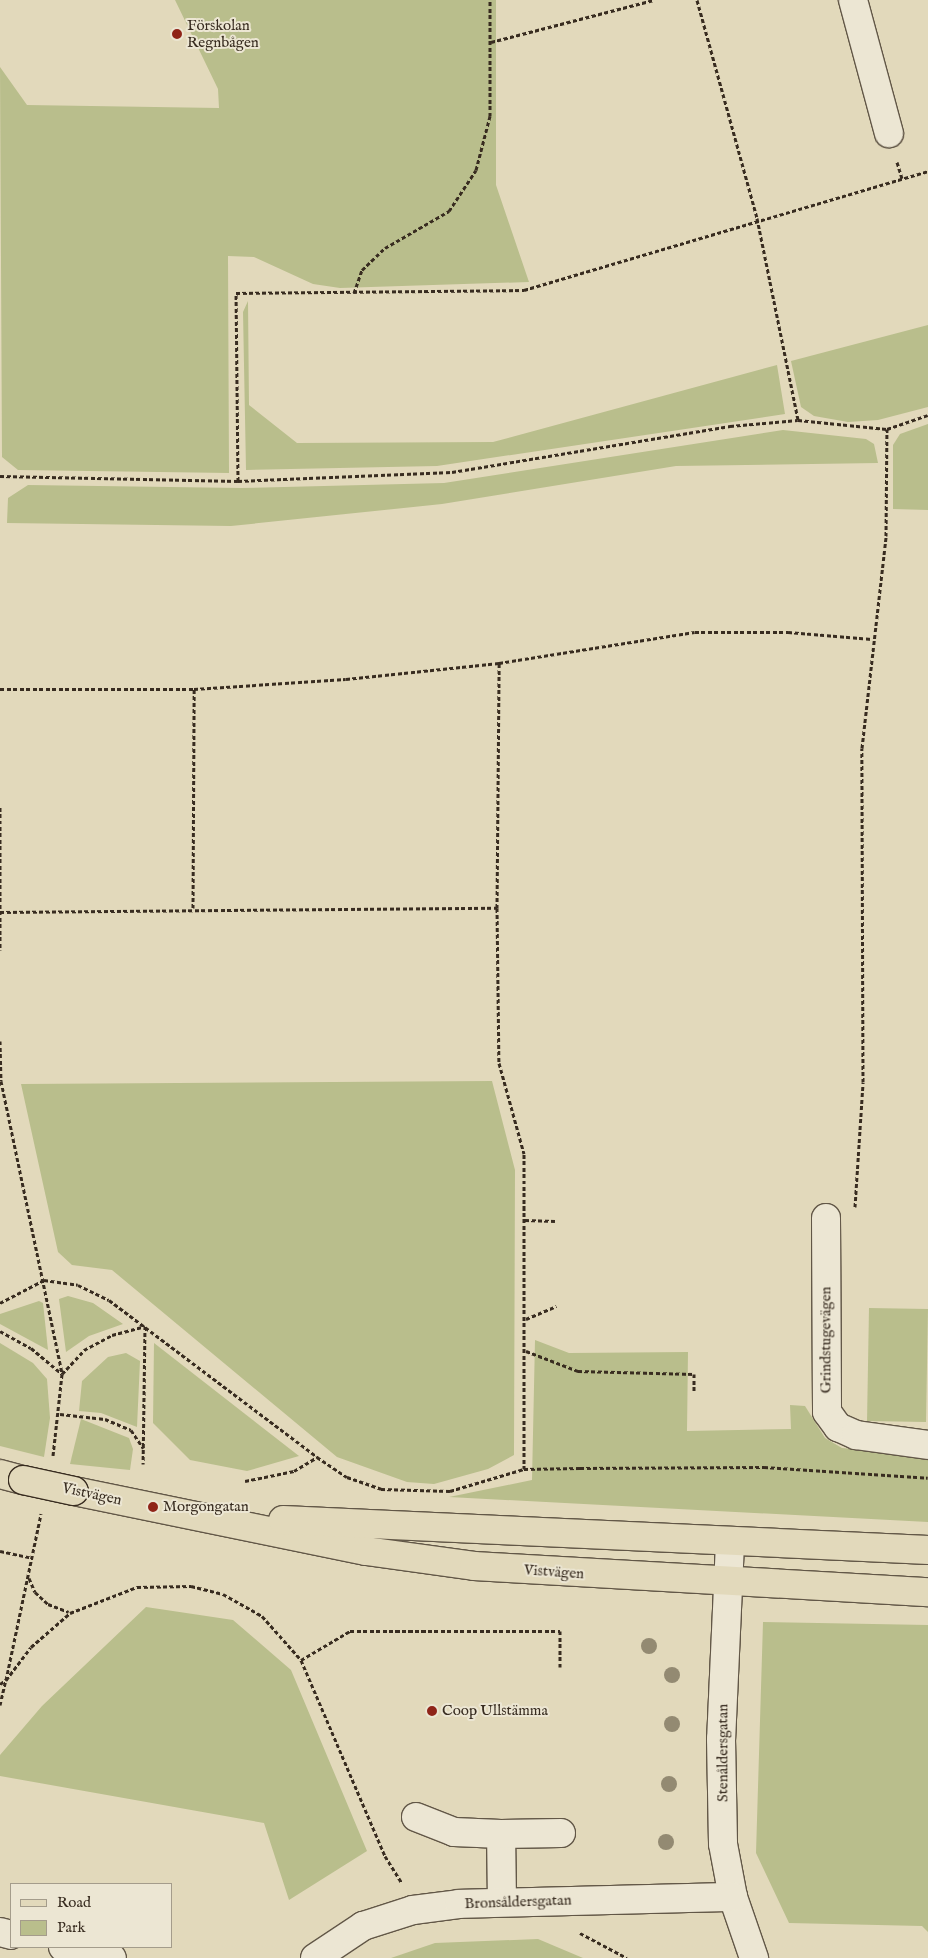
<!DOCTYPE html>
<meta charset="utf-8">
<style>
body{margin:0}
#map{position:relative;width:928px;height:1958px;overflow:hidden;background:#e2d9bb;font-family:"IM FELL English",serif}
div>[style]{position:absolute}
.green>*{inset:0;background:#b9be8c;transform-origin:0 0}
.path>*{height:3px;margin-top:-1.5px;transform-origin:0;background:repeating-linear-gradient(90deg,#382c20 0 4px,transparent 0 6.5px)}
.roads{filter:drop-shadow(1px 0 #625747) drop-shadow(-1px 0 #625747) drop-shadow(0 1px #625747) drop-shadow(0 -1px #625747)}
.minor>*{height:28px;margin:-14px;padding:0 14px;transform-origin:14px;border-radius:14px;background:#ece6d3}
.major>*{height:28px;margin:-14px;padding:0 14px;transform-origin:14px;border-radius:14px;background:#e2d9bb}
.bridges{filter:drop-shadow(1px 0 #382c20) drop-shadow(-1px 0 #382c20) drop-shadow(0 1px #382c20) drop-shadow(0 -1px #382c20)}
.major-bridge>*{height:28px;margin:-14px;padding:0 14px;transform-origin:14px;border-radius:14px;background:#e2d9bb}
.trees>*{width:16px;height:16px;margin:-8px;border-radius:50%;background:#938a72}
.dots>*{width:14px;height:14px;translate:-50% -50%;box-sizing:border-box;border:2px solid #ece6d3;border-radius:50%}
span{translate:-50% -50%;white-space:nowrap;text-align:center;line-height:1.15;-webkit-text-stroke:4px #ece6d3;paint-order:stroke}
.poi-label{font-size:15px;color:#382c20}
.left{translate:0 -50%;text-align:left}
.street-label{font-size:15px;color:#382c20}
.legend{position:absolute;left:10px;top:1883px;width:162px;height:65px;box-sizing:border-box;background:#ece6d3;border:1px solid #a49c8b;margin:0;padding:6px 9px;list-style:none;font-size:15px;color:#382c20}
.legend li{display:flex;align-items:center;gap:10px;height:25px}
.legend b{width:25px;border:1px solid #a49c8b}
</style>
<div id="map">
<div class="green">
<i style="clip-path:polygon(175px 0,496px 0,496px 185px,529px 282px,340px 288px,313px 284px,254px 257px,228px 256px,229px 473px,18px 470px,2px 457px,0 67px,27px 105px,219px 108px,218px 89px)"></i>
<i style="clip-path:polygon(248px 301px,249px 405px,297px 443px,493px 442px,777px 365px,785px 414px,437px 466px,246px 470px,243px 312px)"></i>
<i style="clip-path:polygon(928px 325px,928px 407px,878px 420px,848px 422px,814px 416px,801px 407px,791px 361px)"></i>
<i style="clip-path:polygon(928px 424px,928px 510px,893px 509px,893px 445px,900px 434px)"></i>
<i style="clip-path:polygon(783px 430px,866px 439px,874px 444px,878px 463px,676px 466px,442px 504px,231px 526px,7px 523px,8px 498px,28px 485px,241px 488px,444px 483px)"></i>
<i style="clip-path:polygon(492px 1081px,515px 1170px,514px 1455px,488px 1469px,434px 1484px,407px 1482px,337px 1457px,112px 1270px,72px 1265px,58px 1252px,21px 1084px)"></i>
<i style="clip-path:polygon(68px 1296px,93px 1303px,123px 1324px,89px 1336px,66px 1352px,59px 1299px)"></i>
<i style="clip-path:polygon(39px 1301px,43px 1303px,48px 1350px,0 1324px,0 1314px)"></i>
<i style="left:869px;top:1308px;width:59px;height:113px;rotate:1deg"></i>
<i style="clip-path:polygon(535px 1340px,569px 1353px,688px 1352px,687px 1431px,791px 1429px,790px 1405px,805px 1406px,825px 1438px,842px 1448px,928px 1456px,928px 1522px,449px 1497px,532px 1480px)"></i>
<i style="clip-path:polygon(0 1343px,33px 1363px,47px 1379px,50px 1418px,44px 1457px,0 1446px)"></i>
<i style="clip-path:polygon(154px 1343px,299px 1456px,247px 1471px,190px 1460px,153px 1423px)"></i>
<i style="clip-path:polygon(126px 1353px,140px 1361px,137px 1427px,101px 1413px,79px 1411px,82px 1381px,108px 1357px)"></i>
<i style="clip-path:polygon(81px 1419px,129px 1438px,133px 1449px,130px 1470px,70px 1464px)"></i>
<i style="clip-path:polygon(146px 1607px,233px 1620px,291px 1670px,367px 1851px,289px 1900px,264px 1823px,0 1776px,0 1755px,42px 1706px)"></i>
<i style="clip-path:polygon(763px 1622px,928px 1625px,928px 1932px,922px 1926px,789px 1923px,756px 1853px)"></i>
<i style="clip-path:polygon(538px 1939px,583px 1958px,391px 1958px,435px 1943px)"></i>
</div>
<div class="path">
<i style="left:697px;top:0;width:226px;rotate:74.6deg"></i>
<i style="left:757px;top:218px;width:206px;rotate:78.5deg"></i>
<i style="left:491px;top:42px;width:167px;rotate:-14.5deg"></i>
<i style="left:897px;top:162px;width:17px;rotate:73deg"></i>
<i style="left:354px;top:293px;width:24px;rotate:-71deg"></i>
<i style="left:362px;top:270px;width:32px;rotate:-44deg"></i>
<i style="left:385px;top:248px;width:74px;rotate:-30deg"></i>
<i style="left:449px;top:211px;width:49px;rotate:-56.6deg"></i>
<i style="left:476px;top:170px;width:56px;rotate:-75.5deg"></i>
<i style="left:490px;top:116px;width:116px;rotate:-90deg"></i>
<i style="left:0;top:476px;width:238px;rotate:1.2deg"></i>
<i style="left:238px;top:481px;width:214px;rotate:-2.4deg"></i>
<i style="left:452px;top:472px;width:282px;rotate:-9.4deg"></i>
<i style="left:730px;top:426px;width:68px;rotate:-5deg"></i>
<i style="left:798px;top:420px;width:89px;rotate:5.8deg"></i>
<i style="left:887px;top:429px;width:43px;rotate:-18.9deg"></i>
<i style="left:238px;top:481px;width:188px;rotate:-90.6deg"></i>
<i style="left:236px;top:293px;width:288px;rotate:-0.6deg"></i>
<i style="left:524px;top:290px;width:421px;rotate:-16.4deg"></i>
<i style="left:0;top:689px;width:194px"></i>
<i style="left:194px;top:689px;width:152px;rotate:-3.8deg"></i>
<i style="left:346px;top:679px;width:154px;rotate:-6deg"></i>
<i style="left:499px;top:663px;width:198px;rotate:-9deg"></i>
<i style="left:695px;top:632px;width:93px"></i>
<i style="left:788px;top:632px;width:84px;rotate:4.8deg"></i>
<i style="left:0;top:807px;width:143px;rotate:90deg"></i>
<i style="left:193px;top:908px;width:219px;rotate:-89.7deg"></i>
<i style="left:497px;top:908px;width:155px;rotate:89.3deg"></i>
<i style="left:499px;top:1063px;width:94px;rotate:74.6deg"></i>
<i style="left:524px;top:1154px;width:315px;rotate:90deg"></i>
<i style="left:0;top:912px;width:497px;rotate:-0.5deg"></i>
<i style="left:497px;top:908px;width:245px;rotate:-89.5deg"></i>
<i style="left:0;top:1041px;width:40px;rotate:88.6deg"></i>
<i style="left:1px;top:1081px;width:299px;rotate:78.2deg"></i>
<i style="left:62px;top:1374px;width:82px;rotate:96.3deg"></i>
<i style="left:855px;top:1207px;width:125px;rotate:-86.3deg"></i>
<i style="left:863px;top:1082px;width:334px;rotate:-90.2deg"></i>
<i style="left:862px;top:748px;width:213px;rotate:-83.5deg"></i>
<i style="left:886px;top:536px;width:107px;rotate:-89.5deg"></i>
<i style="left:525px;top:1220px;width:30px;rotate:2deg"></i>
<i style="left:0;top:1303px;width:50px;rotate:-27.6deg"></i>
<i style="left:44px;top:1280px;width:34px;rotate:8deg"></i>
<i style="left:78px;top:1285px;width:34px;rotate:26deg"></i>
<i style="left:109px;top:1300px;width:261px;rotate:37deg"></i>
<i style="left:317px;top:1457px;width:36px;rotate:34deg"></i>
<i style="left:347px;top:1477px;width:36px;rotate:19deg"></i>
<i style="left:381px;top:1489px;width:69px;rotate:1.7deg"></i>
<i style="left:450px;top:1491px;width:77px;rotate:-16.6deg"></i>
<i style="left:524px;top:1469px;width:56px;rotate:-1deg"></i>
<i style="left:580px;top:1468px;width:184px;rotate:-0.3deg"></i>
<i style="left:764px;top:1467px;width:164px;rotate:3.8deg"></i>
<i style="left:526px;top:1319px;width:33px;rotate:-23deg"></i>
<i style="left:0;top:1331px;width:35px;rotate:29deg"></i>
<i style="left:31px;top:1348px;width:40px;rotate:40deg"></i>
<i style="left:62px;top:1374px;width:33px;rotate:-47deg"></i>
<i style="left:84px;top:1350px;width:32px;rotate:-28deg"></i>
<i style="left:112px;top:1335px;width:34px;rotate:-15deg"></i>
<i style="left:145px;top:1326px;width:138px;rotate:90.8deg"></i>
<i style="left:526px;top:1351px;width:56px;rotate:21deg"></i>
<i style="left:578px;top:1371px;width:116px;rotate:1.5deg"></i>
<i style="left:694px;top:1374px;width:17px;rotate:90deg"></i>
<i style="left:60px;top:1414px;width:45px;rotate:6.3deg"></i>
<i style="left:105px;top:1419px;width:28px;rotate:23deg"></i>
<i style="left:131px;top:1430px;width:22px;rotate:56deg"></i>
<i style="left:245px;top:1481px;width:50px;rotate:-11.5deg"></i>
<i style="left:294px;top:1471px;width:27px;rotate:-31deg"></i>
<i style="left:0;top:1551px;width:33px;rotate:12deg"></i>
<i style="left:29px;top:1578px;width:15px;rotate:67deg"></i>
<i style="left:35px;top:1592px;width:18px;rotate:43deg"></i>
<i style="left:48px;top:1604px;width:22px;rotate:21deg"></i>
<i style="left:301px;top:1660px;width:57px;rotate:-30.6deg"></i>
<i style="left:350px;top:1631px;width:210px"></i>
<i style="left:560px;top:1631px;width:36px;rotate:90deg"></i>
<i style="left:0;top:1684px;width:7px;rotate:-34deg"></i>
<i style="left:6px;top:1680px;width:170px;rotate:-78.1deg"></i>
<i style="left:0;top:1705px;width:26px;rotate:-77deg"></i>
<i style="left:6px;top:1680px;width:41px;rotate:-52.9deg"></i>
<i style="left:31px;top:1647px;width:52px;rotate:-41.1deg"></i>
<i style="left:70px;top:1613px;width:72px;rotate:-21.2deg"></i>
<i style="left:137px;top:1587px;width:54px;rotate:-1.1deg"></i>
<i style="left:191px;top:1586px;width:33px;rotate:14deg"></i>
<i style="left:223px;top:1594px;width:45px;rotate:29.4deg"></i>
<i style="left:262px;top:1616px;width:59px;rotate:48.4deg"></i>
<i style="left:301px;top:1660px;width:213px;rotate:66.8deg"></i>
<i style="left:385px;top:1856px;width:32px;rotate:58deg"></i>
<i style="left:580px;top:1933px;width:53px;rotate:28deg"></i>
</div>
<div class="roads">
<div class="minor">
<i style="left:853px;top:0;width:138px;rotate:74.9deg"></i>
<i style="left:826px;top:1218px;width:194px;rotate:89.7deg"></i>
<i style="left:827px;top:1412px;width:19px;rotate:54deg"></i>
<i style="left:838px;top:1427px;width:20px;rotate:24deg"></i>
<i style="left:856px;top:1435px;width:73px;rotate:7.9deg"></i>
<i style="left:730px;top:1543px;width:196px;rotate:92.6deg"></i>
<i style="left:721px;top:1739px;width:105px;rotate:88.9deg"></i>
<i style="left:723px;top:1844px;width:54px;rotate:79.3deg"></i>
<i style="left:733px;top:1897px;width:65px;rotate:71deg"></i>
<i style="left:416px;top:1817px;width:41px;rotate:21.5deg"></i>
<i style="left:454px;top:1832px;width:47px;rotate:2.4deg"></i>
<i style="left:502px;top:1902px;width:68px;rotate:-90.8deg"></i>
<i style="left:501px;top:1834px;width:60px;rotate:-1deg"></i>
<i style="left:0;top:1932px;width:11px;rotate:15deg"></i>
<i style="left:63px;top:1947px;width:50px;rotate:12.7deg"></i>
<i style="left:315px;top:1958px;width:58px;rotate:-33.7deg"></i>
<i style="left:363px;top:1926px;width:52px;rotate:-17.7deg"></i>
<i style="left:413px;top:1910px;width:46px;rotate:-7.4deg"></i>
<i style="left:459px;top:1904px;width:274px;rotate:-1.5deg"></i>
</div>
<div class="major">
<i style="left:0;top:1474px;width:24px;rotate:15deg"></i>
<i style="left:74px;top:1491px;width:298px;rotate:11.6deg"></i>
<i style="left:366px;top:1551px;width:109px;rotate:7.9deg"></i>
<i style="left:474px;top:1566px;width:455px;rotate:3.3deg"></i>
<i style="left:283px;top:1520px;width:646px;rotate:2.66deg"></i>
</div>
</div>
<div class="bridges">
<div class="major-bridge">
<i style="left:23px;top:1480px;width:52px;rotate:12.2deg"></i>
</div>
</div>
<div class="trees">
<i style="left:649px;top:1646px"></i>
<i style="left:672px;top:1675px"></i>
<i style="left:672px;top:1724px"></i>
<i style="left:669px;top:1784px"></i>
<i style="left:666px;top:1842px"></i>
</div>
<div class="dots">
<i style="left:177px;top:34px;background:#8f2418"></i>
<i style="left:153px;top:1507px;background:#8f2418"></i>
<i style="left:432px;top:1711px;background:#8f2418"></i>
</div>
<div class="poi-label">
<span class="left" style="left:187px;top:34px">Förskolan<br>Regnbågen</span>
<span class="left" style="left:163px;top:1507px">Morgongatan</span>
<span class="left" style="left:442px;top:1711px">Coop Ullstämma</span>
</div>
<div class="street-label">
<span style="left:826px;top:1340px;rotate:-90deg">Grindstugevägen</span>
<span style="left:92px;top:1494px;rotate:12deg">Vistvägen</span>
<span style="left:554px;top:1572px;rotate:4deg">Vistvägen</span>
<span style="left:723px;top:1753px;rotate:-90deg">Stenåldersgatan</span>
<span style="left:518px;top:1902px;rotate:-2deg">Bronsåldersgatan</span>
</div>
<ul class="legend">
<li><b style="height:6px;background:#e2d9bb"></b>Road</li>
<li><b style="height:14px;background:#b9be8c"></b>Park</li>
</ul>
</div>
